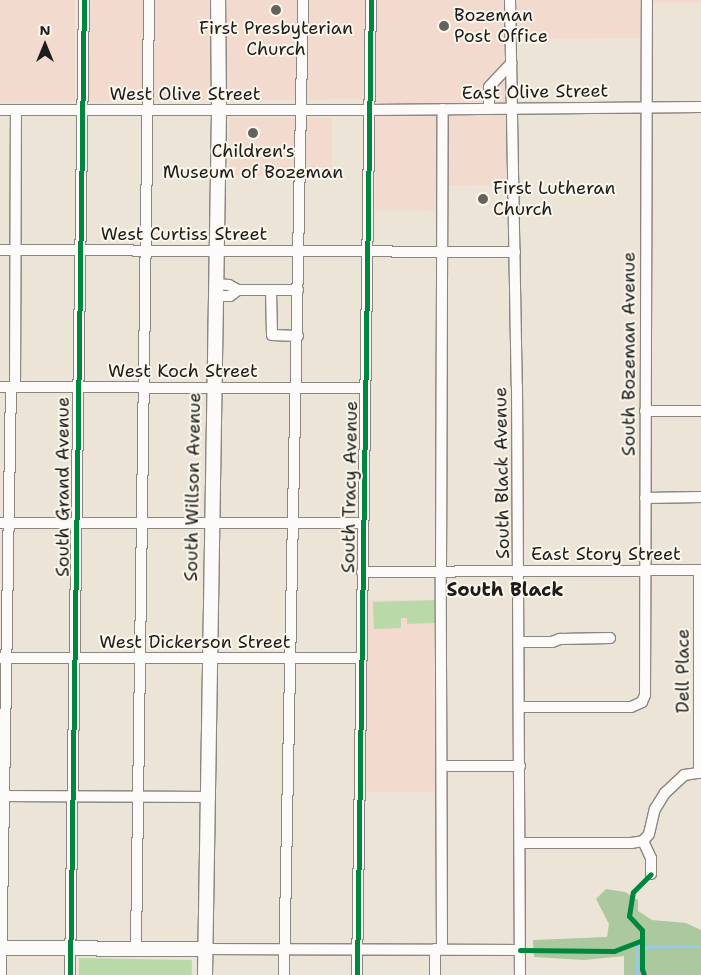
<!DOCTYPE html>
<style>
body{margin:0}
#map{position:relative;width:701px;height:975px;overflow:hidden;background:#ece4d6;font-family:"Shantell Sans",sans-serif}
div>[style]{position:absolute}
.built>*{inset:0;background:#f2dace;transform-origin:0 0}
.green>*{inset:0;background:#bad9a9;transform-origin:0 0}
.forest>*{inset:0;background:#abc89f}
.stream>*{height:2.5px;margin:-1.25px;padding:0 1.25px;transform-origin:1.25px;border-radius:1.25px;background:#99cbe8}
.roads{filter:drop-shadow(1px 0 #8a8680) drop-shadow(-1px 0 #8a8680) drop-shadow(0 1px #8a8680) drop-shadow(0 -1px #8a8680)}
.minor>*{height:10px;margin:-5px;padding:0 5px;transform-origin:5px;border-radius:5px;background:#fcfbf9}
.major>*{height:14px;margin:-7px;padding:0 7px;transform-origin:7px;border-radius:7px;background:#fcfbf9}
.cycleway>*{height:5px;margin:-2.5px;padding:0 2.5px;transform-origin:2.5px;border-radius:2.5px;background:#00873e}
.dots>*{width:14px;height:14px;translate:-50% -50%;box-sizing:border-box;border:2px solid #fbf7ec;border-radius:50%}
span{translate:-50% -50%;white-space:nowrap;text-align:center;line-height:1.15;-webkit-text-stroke:4px #fbf7ec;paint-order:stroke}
.poi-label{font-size:18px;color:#1c1c1c}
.left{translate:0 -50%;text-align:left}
.street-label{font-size:18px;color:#1c1c1c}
.neighbourhood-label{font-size:19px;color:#1c1c1c;font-weight:700}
.north{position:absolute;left:20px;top:20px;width:50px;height:50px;-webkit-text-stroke:4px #fbf7ec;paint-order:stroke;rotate:0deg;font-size:14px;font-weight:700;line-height:20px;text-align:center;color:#1c1c1c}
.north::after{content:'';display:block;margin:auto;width:18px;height:22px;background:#1c1c1c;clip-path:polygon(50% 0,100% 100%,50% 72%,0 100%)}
</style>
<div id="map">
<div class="built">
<i style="left:0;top:0;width:75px;height:101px"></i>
<i style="clip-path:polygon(91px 0,701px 0,701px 3px,642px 3px,641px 38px,518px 39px,506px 117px,507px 185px,446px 186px,445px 211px,375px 210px,376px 99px,88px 101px)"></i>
<i style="left:229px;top:118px;width:103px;height:58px"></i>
<i style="left:439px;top:600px;width:192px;height:73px;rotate:90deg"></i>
</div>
<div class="green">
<i style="clip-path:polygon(436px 600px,436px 623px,407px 624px,407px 618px,401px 618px,401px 628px,374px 629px,373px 602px)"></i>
<i style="left:79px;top:958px;width:113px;height:17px;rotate:1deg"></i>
</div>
<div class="forest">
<i style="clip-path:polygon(606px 889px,625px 892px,638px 900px,638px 911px,652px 920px,686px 923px,701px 930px,701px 975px,624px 975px,624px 956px,584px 960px,534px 957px,533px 940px,607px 937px,609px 924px,596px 899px)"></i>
</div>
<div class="stream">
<i style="left:637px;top:975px;width:28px;rotate:-92deg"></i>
<i style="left:636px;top:947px;width:65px;rotate:-0.9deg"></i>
</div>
<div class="roads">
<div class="minor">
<i style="left:510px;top:0;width:386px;rotate:89deg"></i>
<i style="left:517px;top:386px;width:589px;rotate:89.71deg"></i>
<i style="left:489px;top:109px;width:22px;rotate:-90deg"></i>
<i style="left:489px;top:87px;width:33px;rotate:-47deg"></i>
<i style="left:0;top:110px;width:370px"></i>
<i style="left:370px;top:110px;width:331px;rotate:-0.5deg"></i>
<i style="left:0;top:250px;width:515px;rotate:0.22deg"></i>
<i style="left:215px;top:284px;width:14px;rotate:4deg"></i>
<i style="left:229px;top:285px;width:10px;rotate:29deg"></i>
<i style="left:238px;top:290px;width:60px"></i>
<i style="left:271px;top:290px;width:45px;rotate:88.7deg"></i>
<i style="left:272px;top:335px;width:26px;rotate:2deg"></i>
<i style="left:215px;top:296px;width:15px"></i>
<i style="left:230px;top:296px;width:10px;rotate:-37deg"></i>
<i style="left:0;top:387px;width:365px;rotate:0.2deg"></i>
<i style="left:15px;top:387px;width:277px;rotate:-89.8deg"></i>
<i style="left:645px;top:411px;width:56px"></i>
<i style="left:645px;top:498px;width:56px;rotate:-1deg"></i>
<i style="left:0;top:523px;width:363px"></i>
<i style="left:362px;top:572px;width:339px;rotate:-0.3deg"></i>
<i style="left:519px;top:642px;width:33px"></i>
<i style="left:552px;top:642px;width:9px;rotate:-21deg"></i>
<i style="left:560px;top:639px;width:50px;rotate:-1.1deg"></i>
<i style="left:1px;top:658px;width:359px"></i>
<i style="left:520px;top:707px;width:111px"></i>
<i style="left:631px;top:707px;width:12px;rotate:-24deg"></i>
<i style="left:642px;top:702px;width:8px;rotate:-67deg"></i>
<i style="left:645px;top:695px;width:695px;rotate:-89.84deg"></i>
<i style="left:442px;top:766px;width:78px"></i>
<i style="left:1px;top:796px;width:209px;rotate:0.3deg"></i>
<i style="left:643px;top:841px;width:19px;rotate:65deg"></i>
<i style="left:651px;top:858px;width:16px;rotate:90deg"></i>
<i style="left:520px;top:843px;width:111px"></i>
<i style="left:631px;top:843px;width:12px;rotate:-9deg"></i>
<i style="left:643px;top:841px;width:9px;rotate:-49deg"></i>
<i style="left:649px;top:834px;width:26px;rotate:-77deg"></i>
<i style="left:655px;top:809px;width:19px;rotate:-58deg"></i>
<i style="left:665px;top:793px;width:26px;rotate:-43deg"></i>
<i style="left:684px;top:775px;width:15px;rotate:-8deg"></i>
<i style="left:699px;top:773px;width:203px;rotate:-90deg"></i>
<i style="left:136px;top:948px;width:948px;rotate:-89.21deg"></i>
<i style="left:206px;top:949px;width:314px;rotate:0.2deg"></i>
<i style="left:442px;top:949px;width:377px;rotate:-90.2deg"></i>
<i style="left:441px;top:572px;width:463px;rotate:-89.8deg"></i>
<i style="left:1px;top:975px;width:588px;rotate:-89.03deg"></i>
<i style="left:70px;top:975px;width:975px;rotate:-89.18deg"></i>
<i style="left:284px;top:975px;width:975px;rotate:-88.88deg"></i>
<i style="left:357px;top:975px;width:975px;rotate:-89.18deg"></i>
<i style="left:435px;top:975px;width:26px;rotate:-90deg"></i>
</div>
<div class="major">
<i style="left:0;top:948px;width:206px;rotate:0.3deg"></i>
<i style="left:205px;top:975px;width:865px;rotate:-89.07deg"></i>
<i style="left:219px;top:110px;width:110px;rotate:-90.5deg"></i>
</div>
</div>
<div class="cycleway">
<i style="left:520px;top:950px;width:94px;rotate:0.6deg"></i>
<i style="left:614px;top:951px;width:30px;rotate:-21deg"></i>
<i style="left:70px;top:975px;width:975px;rotate:-89.18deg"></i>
<i style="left:357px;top:975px;width:975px;rotate:-89.18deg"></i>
<i style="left:644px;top:975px;width:6px;rotate:-108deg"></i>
<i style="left:642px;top:969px;width:39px;rotate:-90deg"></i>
<i style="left:642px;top:930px;width:19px;rotate:-133deg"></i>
<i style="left:629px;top:916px;width:24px;rotate:-81deg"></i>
<i style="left:633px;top:892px;width:25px;rotate:-45deg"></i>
</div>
<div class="dots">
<i style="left:276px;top:10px;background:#65625d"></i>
<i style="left:444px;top:26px;background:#65625d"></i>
<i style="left:253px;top:133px;background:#65625d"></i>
<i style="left:483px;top:199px;background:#65625d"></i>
</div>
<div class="poi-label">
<span class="left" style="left:454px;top:26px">Bozeman<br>Post Office</span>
<span style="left:276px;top:39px">First Presbyterian<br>Church</span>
<span style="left:253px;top:162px">Children's<br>Museum of Bozeman</span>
<span class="left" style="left:493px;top:199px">First Lutheran<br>Church</span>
</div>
<div class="street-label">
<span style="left:535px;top:92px;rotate:-1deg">East Olive Street</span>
<span style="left:185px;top:94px">West Olive Street</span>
<span style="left:184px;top:234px">West Curtiss Street</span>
<span style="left:629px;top:354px;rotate:-90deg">South Bozeman Avenue</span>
<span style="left:183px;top:371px">West Koch Street</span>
<span style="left:502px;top:473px;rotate:-91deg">South Black Avenue</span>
<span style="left:63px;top:487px;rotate:-90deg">South Grand Avenue</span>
<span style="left:193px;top:487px;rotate:-89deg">South Willson Avenue</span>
<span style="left:350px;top:487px;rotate:-89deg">South Tracy Avenue</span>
<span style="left:606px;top:554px">East Story Street</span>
<span style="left:195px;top:642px">West Dickerson Street</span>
<span style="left:683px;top:671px;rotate:-90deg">Dell Place</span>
</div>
<div class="neighbourhood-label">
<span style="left:505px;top:590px">South Black</span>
</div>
<div class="north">N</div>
</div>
